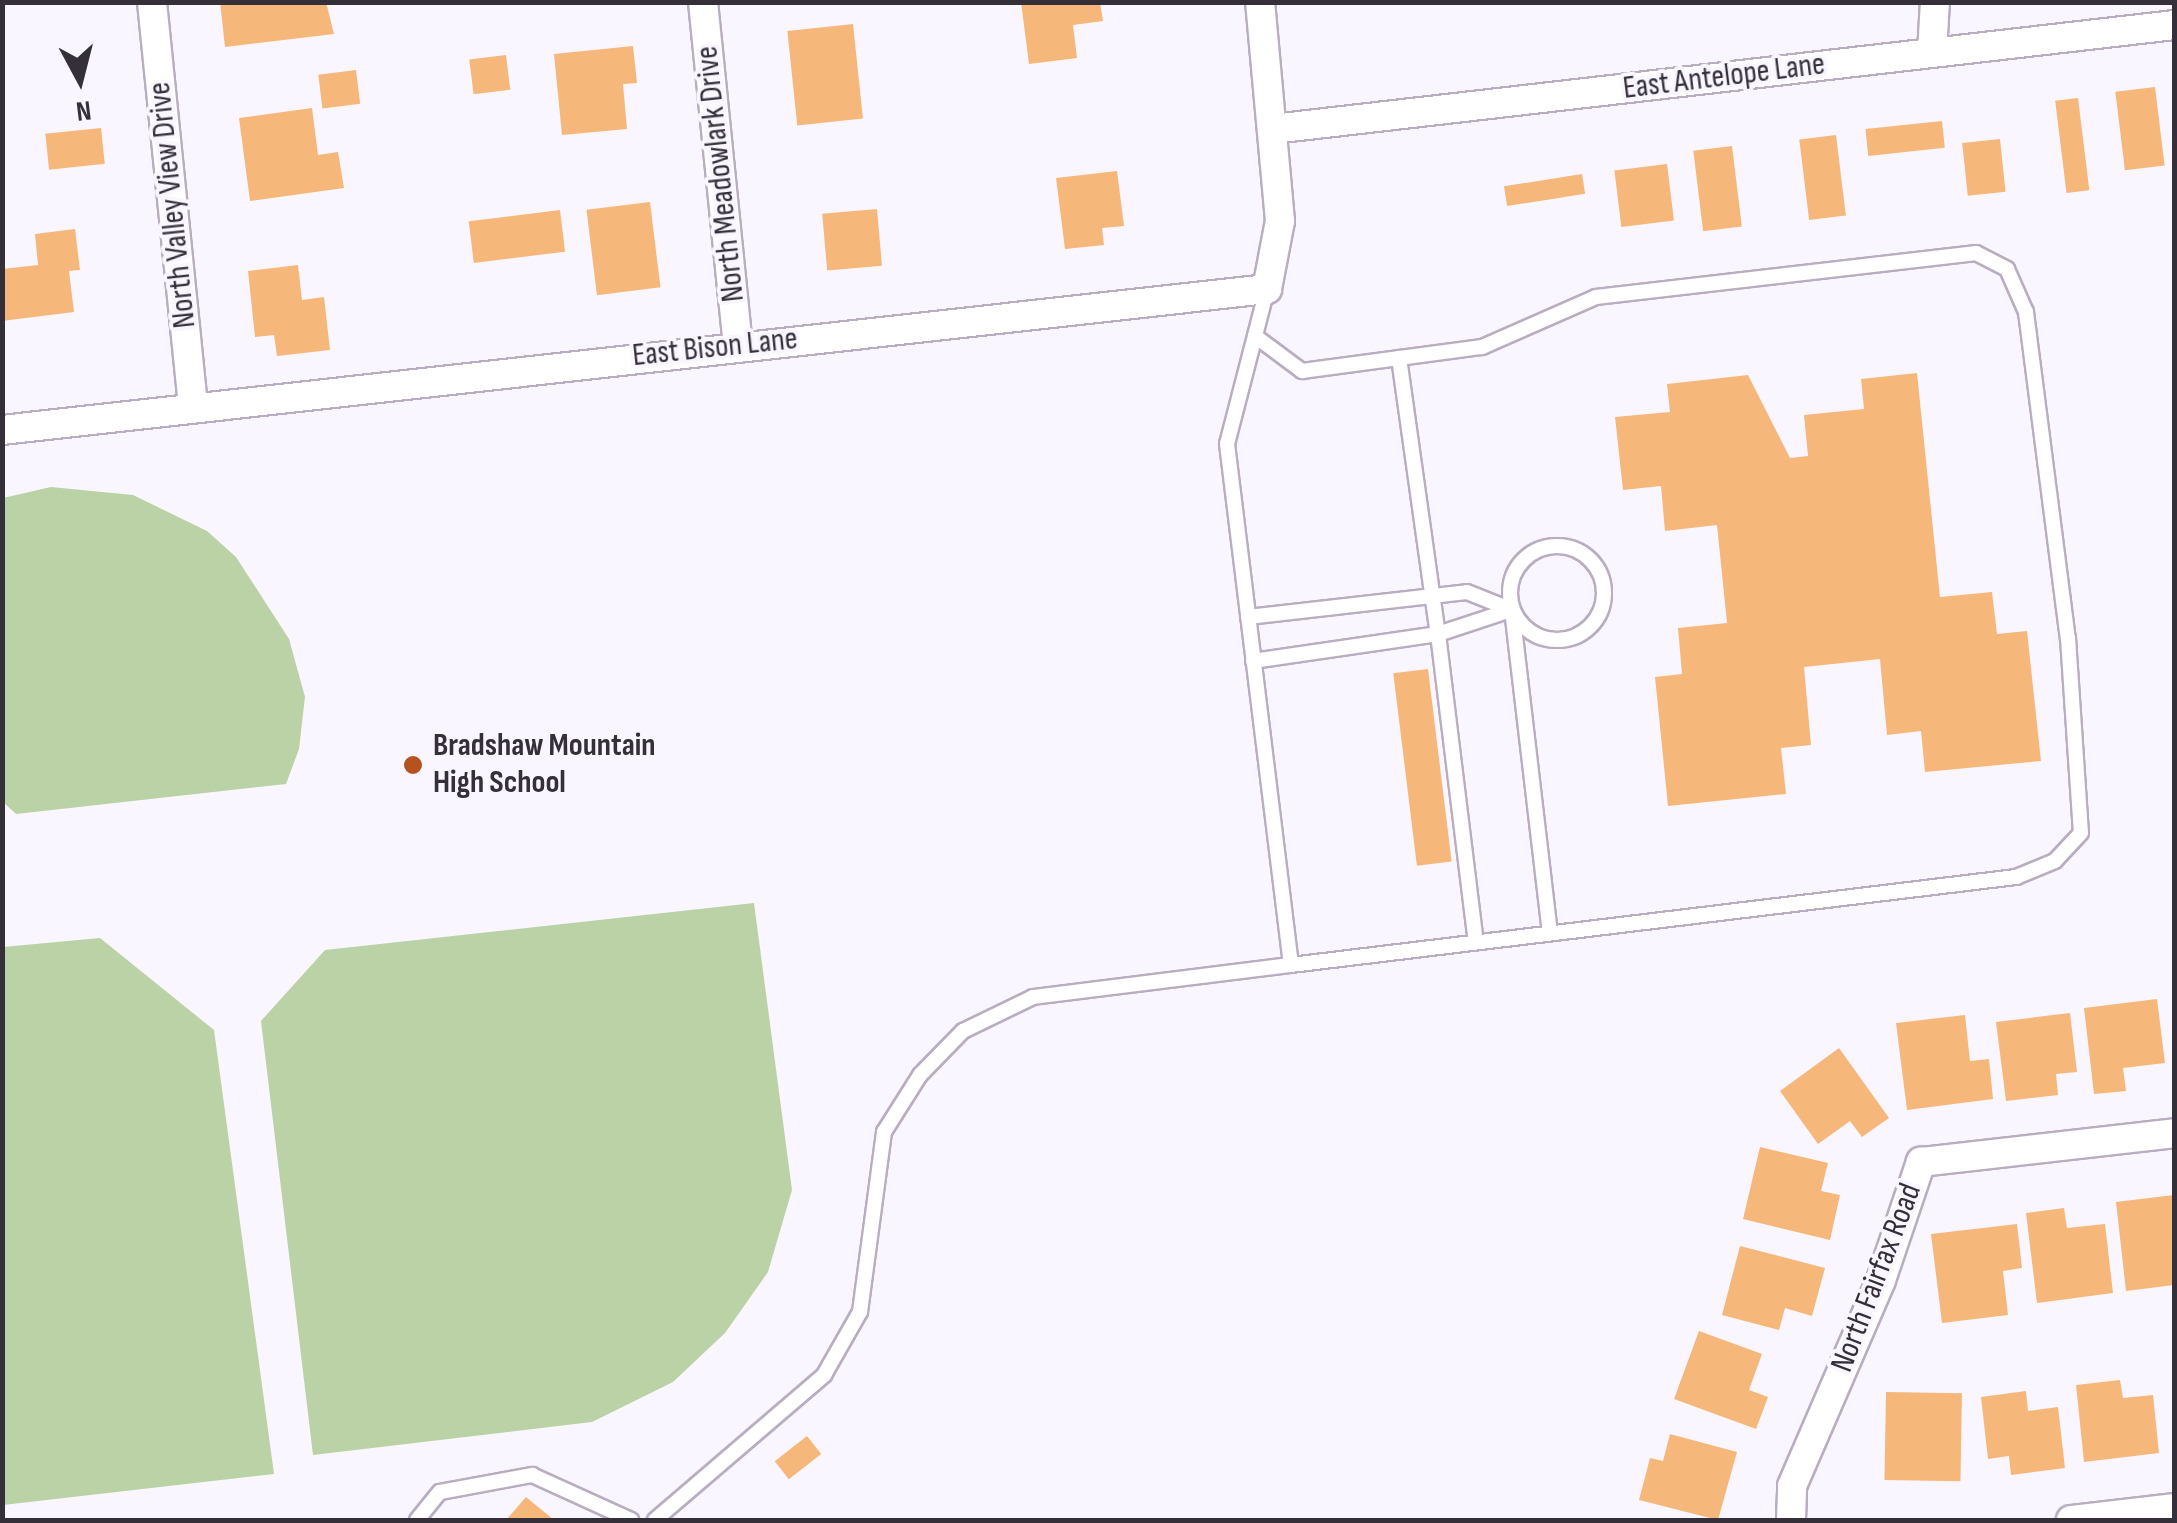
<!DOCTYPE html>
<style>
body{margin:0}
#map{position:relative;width:2177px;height:1523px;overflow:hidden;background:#faf6ff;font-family:"Sofia Sans Condensed",sans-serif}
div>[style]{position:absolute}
.green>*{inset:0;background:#bad2a5}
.building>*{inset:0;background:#f5b77a;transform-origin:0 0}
.roads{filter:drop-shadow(2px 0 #b8adc1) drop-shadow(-2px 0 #b8adc1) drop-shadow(0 2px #b8adc1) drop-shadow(0 -2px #b8adc1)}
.lane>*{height:14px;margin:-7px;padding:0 7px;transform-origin:7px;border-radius:7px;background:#fff}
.lane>.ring{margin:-7px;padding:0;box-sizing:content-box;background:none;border:14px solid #fff;border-radius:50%}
.street>*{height:28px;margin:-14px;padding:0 14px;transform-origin:14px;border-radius:14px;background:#fff}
.dots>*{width:28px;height:28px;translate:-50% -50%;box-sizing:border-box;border:5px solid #faf6ff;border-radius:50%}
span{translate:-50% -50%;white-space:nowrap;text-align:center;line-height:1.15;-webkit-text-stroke:8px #faf6ff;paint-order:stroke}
.street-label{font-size:32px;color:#342f38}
.poi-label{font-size:32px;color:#342f38;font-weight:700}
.left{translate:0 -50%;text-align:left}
.frame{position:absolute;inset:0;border:5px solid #342f38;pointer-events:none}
.north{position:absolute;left:30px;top:30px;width:100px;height:100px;-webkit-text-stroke:8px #faf6ff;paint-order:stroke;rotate:173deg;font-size:28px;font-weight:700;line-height:40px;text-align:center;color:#342f38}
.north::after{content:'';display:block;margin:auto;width:35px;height:45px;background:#342f38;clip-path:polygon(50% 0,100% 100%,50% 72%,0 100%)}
</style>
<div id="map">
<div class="green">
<i style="clip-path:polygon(51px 487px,133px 495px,207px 531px,236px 557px,289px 639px,305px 697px,299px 749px,286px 784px,16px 814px,3px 802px,3px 498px)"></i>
<i style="clip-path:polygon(754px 903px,792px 1190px,768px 1272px,725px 1333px,673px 1382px,592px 1422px,313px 1455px,261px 1021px,325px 950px)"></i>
<i style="clip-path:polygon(100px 938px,214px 1030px,274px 1474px,3px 1505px,3px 947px)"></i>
</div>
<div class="building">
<i style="clip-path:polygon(220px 2px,326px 2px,334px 34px,225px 47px)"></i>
<i style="clip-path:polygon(1021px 2px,1100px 2px,1103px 21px,1073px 25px,1077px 58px,1029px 64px)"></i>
<i style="left:853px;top:24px;width:95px;height:66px;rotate:84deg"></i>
<i style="clip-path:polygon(633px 46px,637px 83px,623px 84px,627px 129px,562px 135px,554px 54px)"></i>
<i style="left:506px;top:55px;width:35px;height:37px;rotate:83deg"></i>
<i style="left:356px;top:70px;width:34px;height:38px;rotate:83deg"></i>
<i style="left:2155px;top:87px;width:79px;height:40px;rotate:83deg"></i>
<i style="left:2078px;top:98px;width:93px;height:23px;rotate:83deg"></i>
<i style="clip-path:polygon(312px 108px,318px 155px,338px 152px,344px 188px,250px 201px,239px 118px)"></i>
<i style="left:1942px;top:121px;width:27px;height:77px;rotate:84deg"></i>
<i style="left:101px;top:128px;width:36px;height:56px;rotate:84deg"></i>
<i style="left:1836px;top:135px;width:81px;height:37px;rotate:83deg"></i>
<i style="left:2000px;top:139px;width:53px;height:38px;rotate:84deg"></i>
<i style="left:1732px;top:146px;width:81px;height:39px;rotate:83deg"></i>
<i style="left:1667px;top:164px;width:57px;height:53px;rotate:83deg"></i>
<i style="clip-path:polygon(1117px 171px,1124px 226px,1102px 228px,1104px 245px,1065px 249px,1056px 178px)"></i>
<i style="left:1582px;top:174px;width:20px;height:79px;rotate:81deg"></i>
<i style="left:650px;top:202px;width:86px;height:64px;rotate:83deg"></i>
<i style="left:877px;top:209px;width:57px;height:55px;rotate:85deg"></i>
<i style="left:560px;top:210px;width:42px;height:92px;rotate:83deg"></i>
<i style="clip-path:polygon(75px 229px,80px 270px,69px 271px,74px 312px,2px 321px,2px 269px,38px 265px,35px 234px)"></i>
<i style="clip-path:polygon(298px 265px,302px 300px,324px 297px,330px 350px,277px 356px,274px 335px,255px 337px,248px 271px)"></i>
<i style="clip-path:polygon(1917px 373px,1940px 597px,1992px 592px,1997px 634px,2027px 631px,2041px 761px,1925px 772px,1921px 731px,1887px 735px,1880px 659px,1804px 667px,1811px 745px,1781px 748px,1786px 794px,1668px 806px,1655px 677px,1682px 674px,1678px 628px,1727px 623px,1717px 525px,1665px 531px,1661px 486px,1623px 490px,1615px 417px,1670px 412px,1667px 384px,1748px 375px,1790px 458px,1808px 456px,1804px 415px,1864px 409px,1861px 379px)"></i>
<i style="left:1428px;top:669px;width:194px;height:35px;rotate:83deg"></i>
<i style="clip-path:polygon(2157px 999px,2165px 1063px,2123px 1068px,2126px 1091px,2094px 1094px,2084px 1008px)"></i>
<i style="clip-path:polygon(2070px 1013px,2077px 1072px,2056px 1074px,2058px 1095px,2006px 1101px,1996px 1022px)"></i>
<i style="clip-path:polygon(1965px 1015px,1970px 1061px,1989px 1059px,1993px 1099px,1907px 1110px,1896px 1023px)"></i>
<i style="clip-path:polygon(1839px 1048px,1889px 1118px,1862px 1137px,1850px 1121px,1818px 1144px,1780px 1091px)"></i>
<i style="clip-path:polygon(1760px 1147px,1828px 1163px,1821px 1191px,1840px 1195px,1830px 1240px,1743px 1219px)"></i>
<i style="clip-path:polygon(2174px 1195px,2174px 1285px,2126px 1291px,2116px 1202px)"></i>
<i style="clip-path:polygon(2064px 1208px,2067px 1228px,2105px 1224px,2113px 1293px,2037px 1303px,2026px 1213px)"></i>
<i style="clip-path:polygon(2017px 1224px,2022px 1268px,2003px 1271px,2008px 1315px,1942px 1323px,1931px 1234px)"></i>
<i style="clip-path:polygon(1740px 1246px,1825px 1268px,1812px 1316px,1785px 1308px,1779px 1330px,1722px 1315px)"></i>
<i style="clip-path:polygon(1699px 1331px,1762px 1354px,1749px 1390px,1768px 1397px,1756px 1429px,1674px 1399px)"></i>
<i style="clip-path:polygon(2120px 1380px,2123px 1398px,2153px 1395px,2159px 1453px,2084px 1462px,2076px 1385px)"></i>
<i style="clip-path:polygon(2026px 1391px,2028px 1411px,2058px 1407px,2065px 1468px,2011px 1475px,2009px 1456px,1988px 1459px,1981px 1397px)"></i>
<i style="left:1886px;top:1392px;width:76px;height:88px;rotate:1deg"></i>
<i style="clip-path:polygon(1670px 1434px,1737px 1452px,1718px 1520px,1639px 1500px,1650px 1458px,1663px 1461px)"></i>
<i style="left:807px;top:1436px;width:23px;height:41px;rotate:52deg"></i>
<i style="clip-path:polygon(526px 1497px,554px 1520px,506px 1520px)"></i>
</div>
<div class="roads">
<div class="lane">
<i style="left:1255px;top:336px;width:59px;rotate:36.7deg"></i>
<i style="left:1302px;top:371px;width:182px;rotate:-7.6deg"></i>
<i style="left:1482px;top:347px;width:124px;rotate:-23.7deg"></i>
<i style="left:1596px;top:297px;width:383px;rotate:-6.6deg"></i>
<i style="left:1976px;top:253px;width:35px;rotate:27deg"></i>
<i style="left:2007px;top:269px;width:47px;rotate:66.2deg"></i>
<i style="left:2026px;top:312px;width:329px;rotate:82.7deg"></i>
<i style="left:2068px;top:638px;width:195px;rotate:86.2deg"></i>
<i style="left:2081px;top:833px;width:38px;rotate:133deg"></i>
<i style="left:2055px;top:861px;width:42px;rotate:157.7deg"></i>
<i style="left:2016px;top:877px;width:730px;rotate:173.08deg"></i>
<i style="left:1399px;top:358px;width:279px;rotate:82deg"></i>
<i style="left:1438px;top:634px;width:77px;rotate:-18.2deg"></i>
<i class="ring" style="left:1510px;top:546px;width:80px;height:80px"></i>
<i style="left:1248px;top:617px;width:220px;rotate:-6.5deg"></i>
<i style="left:1467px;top:592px;width:48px;rotate:21.8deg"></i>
<i style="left:1512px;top:610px;width:325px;rotate:83.3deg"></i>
<i style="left:1253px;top:661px;width:187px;rotate:-8.3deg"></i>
<i style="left:1438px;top:634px;width:310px;rotate:83deg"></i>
<i style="left:417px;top:1520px;width:36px;rotate:-51deg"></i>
<i style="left:440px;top:1492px;width:94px;rotate:-10.5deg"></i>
<i style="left:532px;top:1475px;width:109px;rotate:24.4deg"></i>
<i style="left:655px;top:1520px;width:223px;rotate:-40.6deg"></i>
<i style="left:824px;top:1375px;width:73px;rotate:-60.3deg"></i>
<i style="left:860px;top:1312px;width:182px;rotate:-82.4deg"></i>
<i style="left:884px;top:1132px;width:67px;rotate:-57.7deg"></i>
<i style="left:920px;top:1075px;width:62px;rotate:-45.7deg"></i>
<i style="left:963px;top:1031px;width:78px;rotate:-25.9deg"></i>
<i style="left:1033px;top:997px;width:260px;rotate:-7.1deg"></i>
<i style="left:1291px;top:965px;width:525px;rotate:-97deg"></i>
<i style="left:1227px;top:444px;width:160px;rotate:-75.5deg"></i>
</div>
<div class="street">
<i style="left:152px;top:2px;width:407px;rotate:84.2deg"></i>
<i style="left:703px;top:2px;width:346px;rotate:84.2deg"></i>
<i style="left:1932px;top:52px;width:50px;rotate:-86.6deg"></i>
<i style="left:1273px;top:129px;width:907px;rotate:-6.58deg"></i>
<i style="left:2px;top:430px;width:1273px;rotate:-6.36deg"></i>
<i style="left:1267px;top:289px;width:69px;rotate:-79.2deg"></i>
<i style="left:1280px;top:221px;width:220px;rotate:-95.2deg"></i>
<i style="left:1791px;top:1520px;width:34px;rotate:-88deg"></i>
<i style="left:1792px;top:1486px;width:224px;rotate:-66.6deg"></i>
<i style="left:1881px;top:1280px;width:125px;rotate:-71.3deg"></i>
<i style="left:1921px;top:1162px;width:255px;rotate:-6.5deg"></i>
<i style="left:2071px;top:1520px;width:104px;rotate:-6.6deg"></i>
</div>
</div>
<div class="dots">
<i style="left:413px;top:765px;background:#b6521d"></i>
</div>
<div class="street-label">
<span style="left:1724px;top:77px;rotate:-7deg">East Antelope Lane</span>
<span style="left:721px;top:174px;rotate:-96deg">North Meadowlark Drive</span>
<span style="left:173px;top:205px;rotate:-96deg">North Valley View Drive</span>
<span style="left:715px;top:348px;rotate:-6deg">East Bison Lane</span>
<span style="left:1877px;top:1278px;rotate:-69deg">North Fairfax Road</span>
</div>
<div class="poi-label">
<span class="left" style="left:433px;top:765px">Bradshaw Mountain<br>High School</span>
</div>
<div class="frame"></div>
<div class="north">N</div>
</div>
